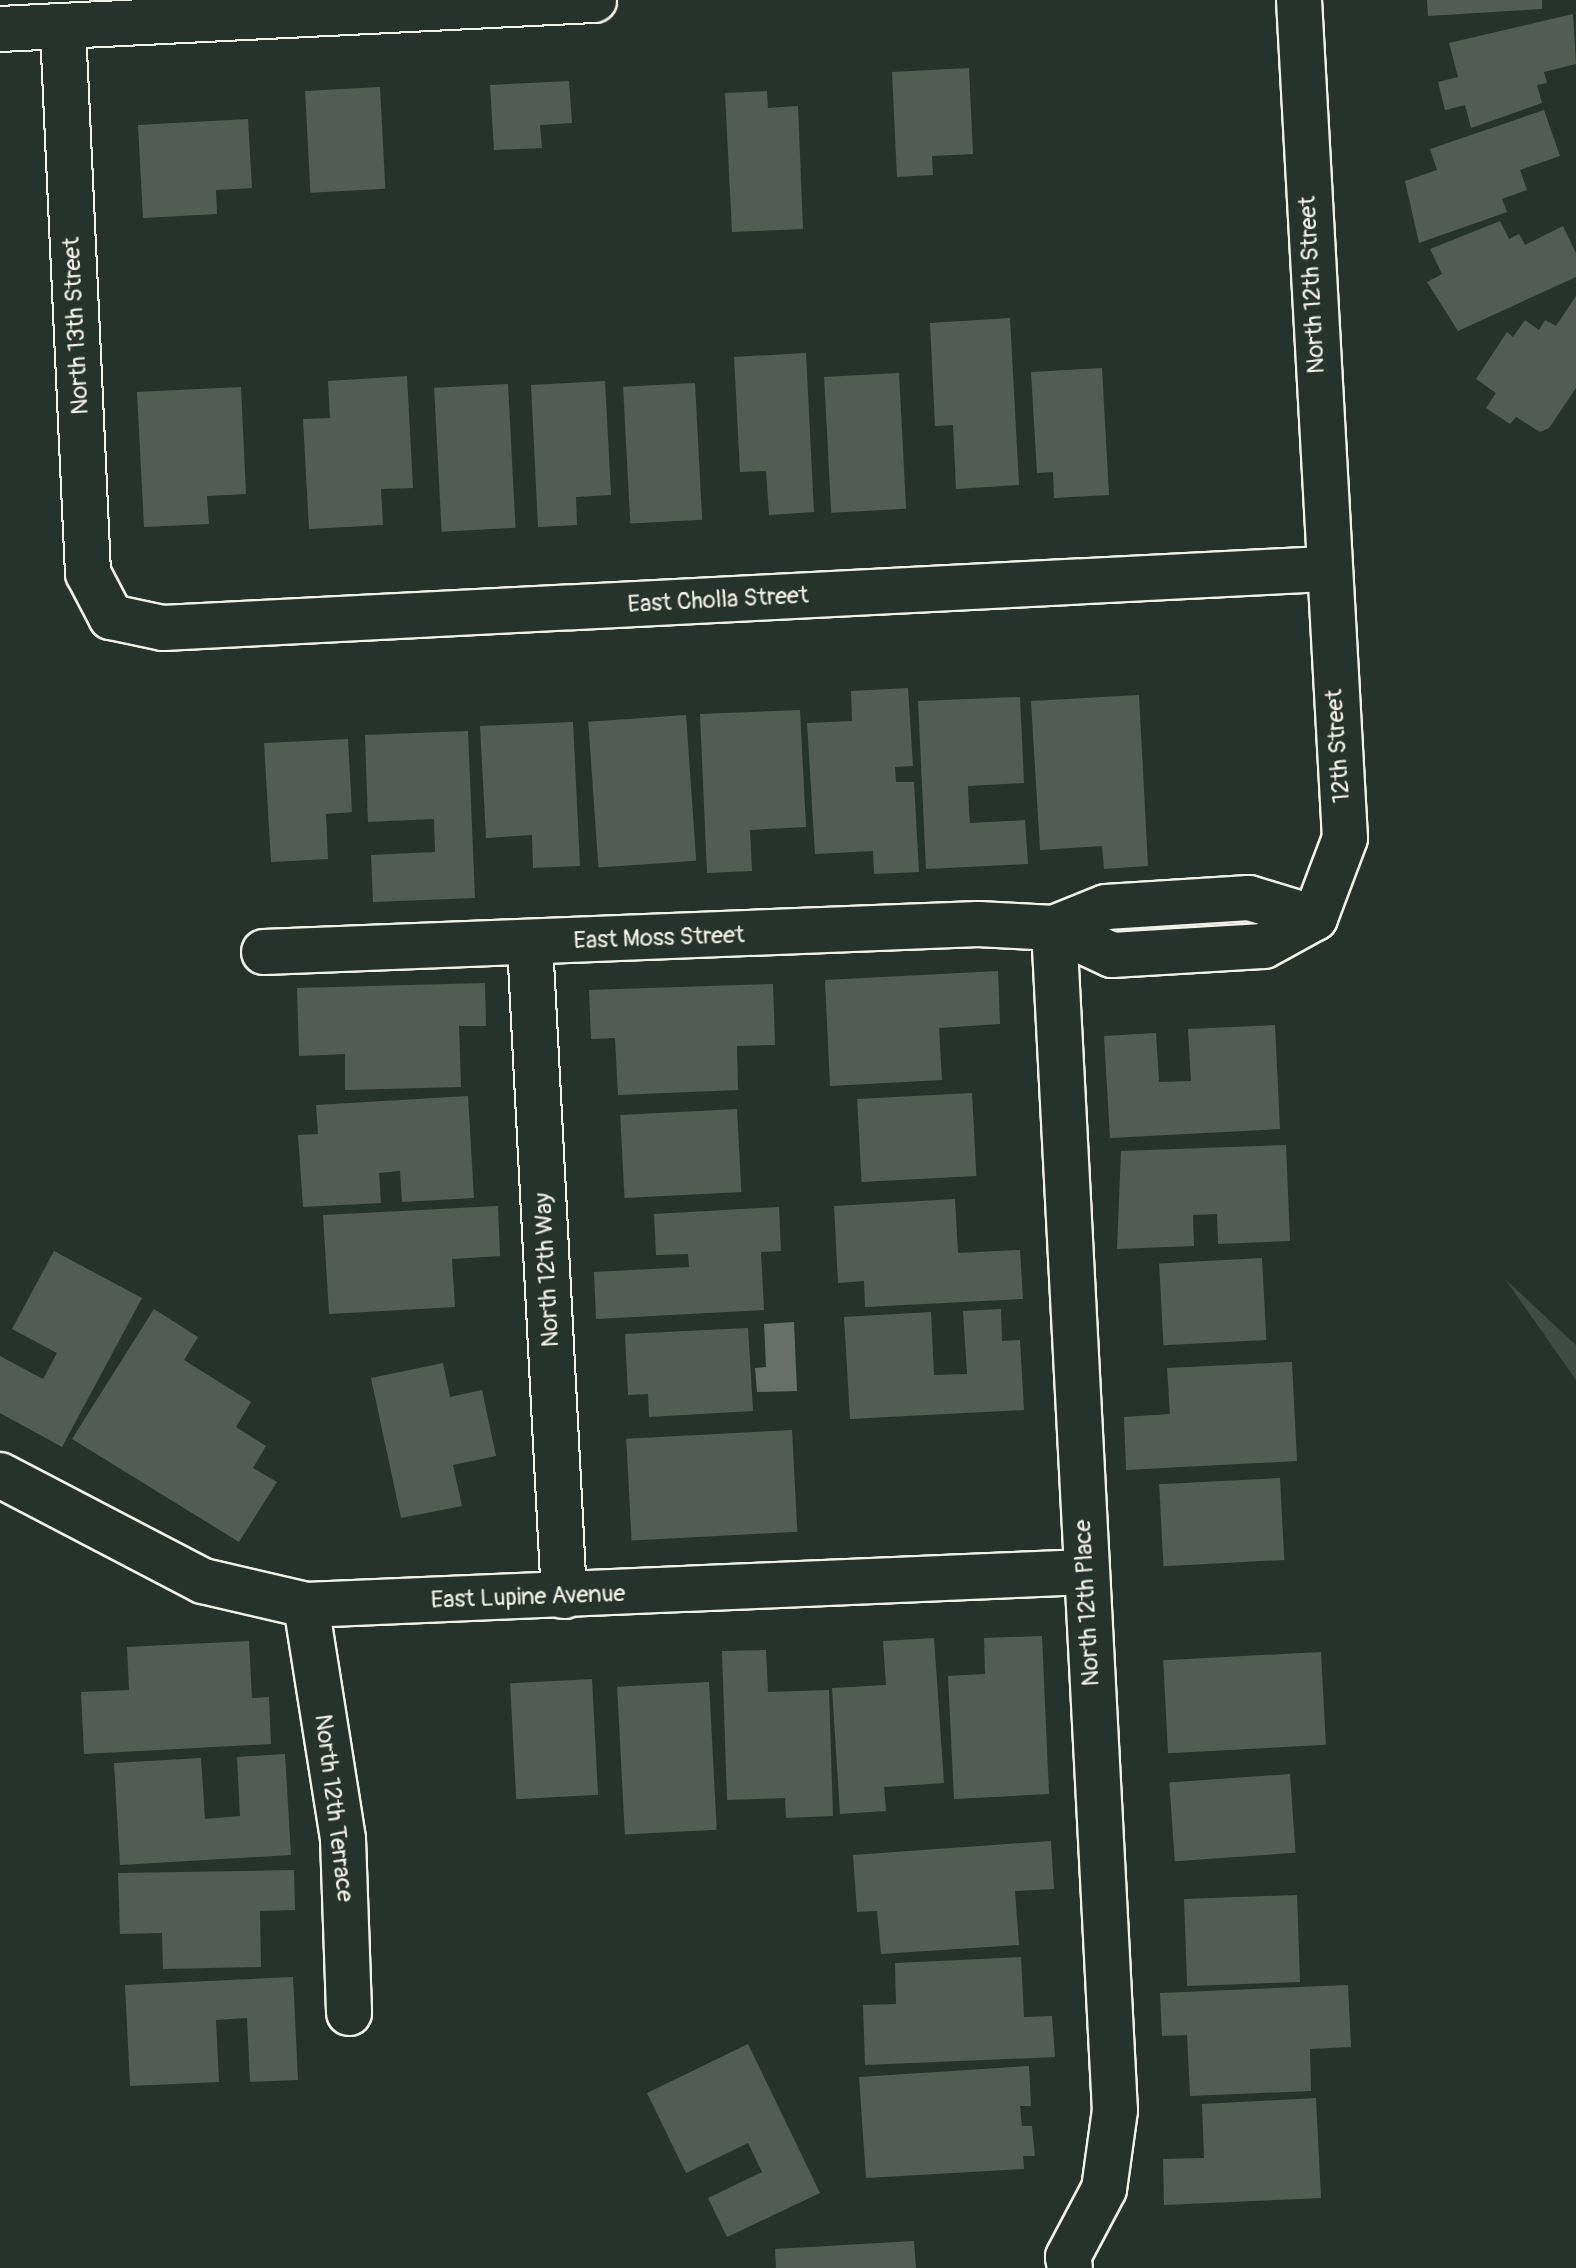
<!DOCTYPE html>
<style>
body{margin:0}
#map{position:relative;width:1576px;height:2268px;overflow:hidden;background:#26332d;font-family:Pangolin,sans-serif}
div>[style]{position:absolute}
.green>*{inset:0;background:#414b45}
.water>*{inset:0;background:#676f68}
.building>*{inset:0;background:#525c55;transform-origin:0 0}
.roads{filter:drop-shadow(2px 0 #f4f1e8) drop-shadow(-2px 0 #f4f1e8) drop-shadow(0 2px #f4f1e8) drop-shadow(0 -2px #f4f1e8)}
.minor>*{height:44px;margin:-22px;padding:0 22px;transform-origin:22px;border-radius:22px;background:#26332d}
span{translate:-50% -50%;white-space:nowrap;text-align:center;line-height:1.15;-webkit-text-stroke:7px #26332d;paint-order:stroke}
.street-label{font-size:24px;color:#f4f1e8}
</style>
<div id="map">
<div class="green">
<i style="clip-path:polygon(1505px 1279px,1576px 1345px,1576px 1380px)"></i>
</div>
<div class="water">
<i style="clip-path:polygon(794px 1322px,797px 1391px,757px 1392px,755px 1368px,766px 1367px,764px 1324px)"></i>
</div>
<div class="building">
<i style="clip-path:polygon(1427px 0,1542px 0,1542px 9px,1428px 16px)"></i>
<i style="clip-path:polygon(1573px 14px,1576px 64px,1544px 72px,1547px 83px,1537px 85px,1542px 103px,1471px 128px,1465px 105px,1445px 110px,1438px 82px,1458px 77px,1449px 43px)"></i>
<i style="clip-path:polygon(969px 68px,973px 154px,932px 156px,933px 175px,897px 177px,892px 72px)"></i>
<i style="clip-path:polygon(569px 81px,572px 123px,540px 125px,542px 148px,494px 150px,490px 85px)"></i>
<i style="left:380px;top:87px;width:102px;height:75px;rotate:87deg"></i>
<i style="clip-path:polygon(767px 91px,768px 108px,798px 106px,803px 229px,732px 232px,725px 93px)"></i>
<i style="clip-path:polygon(1544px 110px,1560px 156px,1520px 170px,1527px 190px,1502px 199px,1507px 212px,1419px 243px,1405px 181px,1437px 170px,1430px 149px)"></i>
<i style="clip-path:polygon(248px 119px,252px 188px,216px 190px,217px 214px,143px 218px,138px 125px)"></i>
<i style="clip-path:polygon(1500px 221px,1509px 239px,1519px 234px,1525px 245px,1563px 226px,1576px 253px,1576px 277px,1458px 331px,1427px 282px,1442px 274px,1430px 249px)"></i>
<i style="clip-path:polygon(1576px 296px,1576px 388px,1549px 428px,1540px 432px,1516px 417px,1510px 424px,1486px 408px,1496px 393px,1476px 379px,1507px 332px,1513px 337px,1525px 320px,1539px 330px,1545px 320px,1556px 326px)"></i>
<i style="clip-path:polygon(1010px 318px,1019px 485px,956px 489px,953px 425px,935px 426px,930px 323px)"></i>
<i style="clip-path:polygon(806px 353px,814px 512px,769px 515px,766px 471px,740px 472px,734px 357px)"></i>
<i style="clip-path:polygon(1102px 368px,1109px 495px,1054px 498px,1053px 472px,1037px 473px,1031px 372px)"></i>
<i style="left:899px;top:373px;width:136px;height:75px;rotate:87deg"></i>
<i style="clip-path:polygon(407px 376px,413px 488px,381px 489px,383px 525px,309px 529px,303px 419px,330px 418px,328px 381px)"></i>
<i style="clip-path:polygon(605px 381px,611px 495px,576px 497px,577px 525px,538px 527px,531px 385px)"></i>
<i style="left:695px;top:383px;width:137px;height:72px;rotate:87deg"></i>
<i style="left:508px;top:384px;width:144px;height:74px;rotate:87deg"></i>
<i style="clip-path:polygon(241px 387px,246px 494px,207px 496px,209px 524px,144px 527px,137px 392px)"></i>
<i style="clip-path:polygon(908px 688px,913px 766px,895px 767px,896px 782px,914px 782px,919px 872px,874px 874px,873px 851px,815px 854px,807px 723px,852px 721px,851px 691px)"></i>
<i style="clip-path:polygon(1139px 695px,1148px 866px,1104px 869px,1102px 846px,1040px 850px,1031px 701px)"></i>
<i style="clip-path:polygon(1020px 697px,1024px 783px,968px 786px,969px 811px,970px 823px,1025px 820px,1028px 864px,926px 869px,918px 701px)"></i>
<i style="clip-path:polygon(800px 710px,806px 827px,750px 830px,752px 871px,707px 873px,700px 714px)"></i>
<i style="left:686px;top:715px;width:146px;height:98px;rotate:86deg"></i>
<i style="clip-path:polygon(573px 722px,580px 866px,533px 868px,532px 835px,486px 838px,480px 726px)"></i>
<i style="clip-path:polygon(468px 731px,475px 898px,373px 902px,371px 855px,435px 852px,434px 819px,368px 822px,365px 735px)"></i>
<i style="clip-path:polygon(348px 739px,352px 812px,326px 814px,328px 859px,271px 862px,264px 743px)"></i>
<i style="clip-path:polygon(998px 971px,1000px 1024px,939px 1028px,942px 1080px,830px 1086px,825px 980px)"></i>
<i style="clip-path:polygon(485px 983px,486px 1026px,459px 1026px,461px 1087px,345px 1090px,345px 1054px,299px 1056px,297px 988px)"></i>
<i style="clip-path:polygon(773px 984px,775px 1045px,737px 1046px,738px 1090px,618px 1095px,615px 1038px,591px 1039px,589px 990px)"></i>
<i style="clip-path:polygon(1275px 1025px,1280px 1129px,1110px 1138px,1104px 1036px,1156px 1033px,1159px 1082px,1191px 1081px,1188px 1029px)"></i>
<i style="left:972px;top:1093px;width:83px;height:115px;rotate:87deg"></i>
<i style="clip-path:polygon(468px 1096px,474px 1198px,402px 1202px,400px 1171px,379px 1173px,381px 1203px,303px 1207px,298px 1135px,318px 1134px,316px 1105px)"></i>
<i style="left:737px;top:1109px;width:83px;height:117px;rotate:87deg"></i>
<i style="clip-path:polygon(1286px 1145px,1290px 1241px,1218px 1244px,1217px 1214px,1193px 1215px,1194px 1246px,1117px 1249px,1121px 1151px)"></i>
<i style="clip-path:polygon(955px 1199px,958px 1253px,1020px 1250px,1023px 1299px,865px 1307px,864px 1281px,838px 1283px,834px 1206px)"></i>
<i style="clip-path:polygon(498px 1206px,500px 1256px,452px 1259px,455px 1307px,329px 1314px,323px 1215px)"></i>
<i style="clip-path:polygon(779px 1207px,781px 1251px,761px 1252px,764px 1310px,596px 1319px,594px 1272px,689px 1267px,688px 1254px,656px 1255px,654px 1214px)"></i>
<i style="clip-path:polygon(54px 1251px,142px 1298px,62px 1447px,0 1413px,0 1356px,43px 1379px,57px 1353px,12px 1329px)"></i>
<i style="left:1262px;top:1258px;width:82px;height:103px;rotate:87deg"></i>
<i style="clip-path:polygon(154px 1309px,198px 1337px,184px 1360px,251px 1402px,236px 1427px,266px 1446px,253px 1468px,277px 1482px,239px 1542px,72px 1439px)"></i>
<i style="clip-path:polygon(1001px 1309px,1002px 1341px,1020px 1340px,1024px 1410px,850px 1419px,844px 1317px,931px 1312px,934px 1375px,967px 1374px,963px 1311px)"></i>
<i style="clip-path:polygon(748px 1328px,753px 1411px,649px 1417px,648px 1394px,628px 1395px,625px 1334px)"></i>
<i style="clip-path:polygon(1292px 1362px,1297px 1461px,1126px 1470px,1124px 1417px,1170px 1414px,1167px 1368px)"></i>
<i style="clip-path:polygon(443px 1363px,450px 1397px,482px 1390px,496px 1456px,453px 1465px,462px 1506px,401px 1518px,371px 1378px)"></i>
<i style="left:792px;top:1430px;width:102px;height:166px;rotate:87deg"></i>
<i style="left:1280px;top:1478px;width:82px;height:121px;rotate:87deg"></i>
<i style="clip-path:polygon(1042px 1636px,1049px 1794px,954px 1799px,948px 1676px,985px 1674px,984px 1638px)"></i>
<i style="clip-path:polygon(934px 1638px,944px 1783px,884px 1787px,886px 1811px,840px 1814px,832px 1688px,886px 1685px,883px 1641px)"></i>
<i style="clip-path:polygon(249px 1641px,252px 1698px,269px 1697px,271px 1744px,84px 1754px,81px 1692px,129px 1690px,127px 1647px)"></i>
<i style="clip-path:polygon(766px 1650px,768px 1692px,829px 1690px,833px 1816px,786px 1818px,785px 1798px,727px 1800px,722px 1651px)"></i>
<i style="left:1321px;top:1652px;width:93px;height:158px;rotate:87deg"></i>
<i style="left:592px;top:1679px;width:116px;height:82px;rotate:87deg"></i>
<i style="left:709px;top:1682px;width:148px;height:92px;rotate:87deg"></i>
<i style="clip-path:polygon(285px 1754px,291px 1855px,120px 1865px,114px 1763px,201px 1758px,205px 1819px,240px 1816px,237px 1757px)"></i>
<i style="left:1290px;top:1774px;width:79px;height:121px;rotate:86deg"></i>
<i style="clip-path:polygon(1051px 1841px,1054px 1889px,1015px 1891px,1019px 1945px,881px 1954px,877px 1911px,857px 1912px,853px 1855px)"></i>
<i style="clip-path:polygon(294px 1870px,295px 1910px,260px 1911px,261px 1967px,163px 1969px,162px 1933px,120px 1934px,118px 1873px)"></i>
<i style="left:1297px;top:1895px;width:87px;height:113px;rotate:88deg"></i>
<i style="clip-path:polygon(1021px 1957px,1024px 2017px,1052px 2016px,1055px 2057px,865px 2065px,863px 2005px,896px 2004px,895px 1963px)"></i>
<i style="clip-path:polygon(293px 1977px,298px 2080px,250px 2082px,247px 2018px,216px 2020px,219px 2082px,130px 2086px,125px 1985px)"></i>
<i style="clip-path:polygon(1348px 1985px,1351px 2047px,1310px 2049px,1311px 2091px,1190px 2096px,1187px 2035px,1162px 2036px,1160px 1993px)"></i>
<i style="clip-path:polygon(748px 2044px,820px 2193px,727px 2237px,708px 2198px,762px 2172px,748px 2143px,686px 2173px,647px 2093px)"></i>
<i style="clip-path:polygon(1029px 2066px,1031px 2106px,1020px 2106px,1022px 2126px,1032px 2126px,1035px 2156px,1023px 2156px,1024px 2169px,866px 2178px,859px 2077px)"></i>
<i style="clip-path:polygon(1316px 2098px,1321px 2198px,1164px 2205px,1163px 2159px,1204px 2158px,1202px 2104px)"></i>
<i style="clip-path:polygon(914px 2241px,916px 2268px,776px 2268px,775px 2249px)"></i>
</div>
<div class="roads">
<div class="minor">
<i style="left:1299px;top:0;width:839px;rotate:86.86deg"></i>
<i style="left:1345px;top:838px;width:85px;rotate:110.6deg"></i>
<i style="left:0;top:29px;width:595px;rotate:-2.8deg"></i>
<i style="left:63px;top:29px;width:545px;rotate:87.37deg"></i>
<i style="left:88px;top:573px;width:50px;rotate:62.4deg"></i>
<i style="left:111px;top:617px;width:53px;rotate:11.9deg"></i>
<i style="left:163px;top:628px;width:1163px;rotate:-2.91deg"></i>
<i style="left:1054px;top:928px;width:1184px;rotate:87.05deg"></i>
<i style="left:1115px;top:2110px;width:80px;rotate:97.9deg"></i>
<i style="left:1104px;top:2189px;width:77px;rotate:117.9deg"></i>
<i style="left:1068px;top:2257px;width:11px;rotate:80deg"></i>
<i style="left:1054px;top:928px;width:56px;rotate:-22deg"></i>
<i style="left:1106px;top:907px;width:143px;rotate:-3.6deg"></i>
<i style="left:1249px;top:898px;width:69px;rotate:16.9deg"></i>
<i style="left:530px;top:943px;width:654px;rotate:87.02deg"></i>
<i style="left:264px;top:952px;width:715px;rotate:-2.25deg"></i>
<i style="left:978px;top:924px;width:76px;rotate:3deg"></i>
<i style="left:1054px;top:928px;width:64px;rotate:25deg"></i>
<i style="left:1112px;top:955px;width:152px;rotate:-3.4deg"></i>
<i style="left:1264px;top:946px;width:58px;rotate:-28.8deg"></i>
<i style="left:0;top:1475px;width:229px;rotate:27.6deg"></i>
<i style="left:203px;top:1581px;width:106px;rotate:13.1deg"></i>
<i style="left:306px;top:1605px;width:780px;rotate:-2.43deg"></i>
<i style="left:306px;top:1605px;width:237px;rotate:81deg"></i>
<i style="left:343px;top:1839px;width:174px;rotate:88deg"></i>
</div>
</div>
<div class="street-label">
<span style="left:1312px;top:285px;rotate:-93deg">North 12th Street</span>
<span style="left:76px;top:326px;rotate:-93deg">North 13th Street</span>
<span style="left:718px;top:600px;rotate:-3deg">East Cholla Street</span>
<span style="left:1338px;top:746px;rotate:-94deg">12th Street</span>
<span style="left:659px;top:938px;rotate:-2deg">East Moss Street</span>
<span style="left:547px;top:1270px;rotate:-93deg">North 12th Way</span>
<span style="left:528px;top:1597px;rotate:-2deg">East Lupine Avenue</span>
<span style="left:1087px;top:1603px;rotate:-93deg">North 12th Place</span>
<span style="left:334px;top:1808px;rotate:83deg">North 12th Terrace</span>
</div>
</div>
